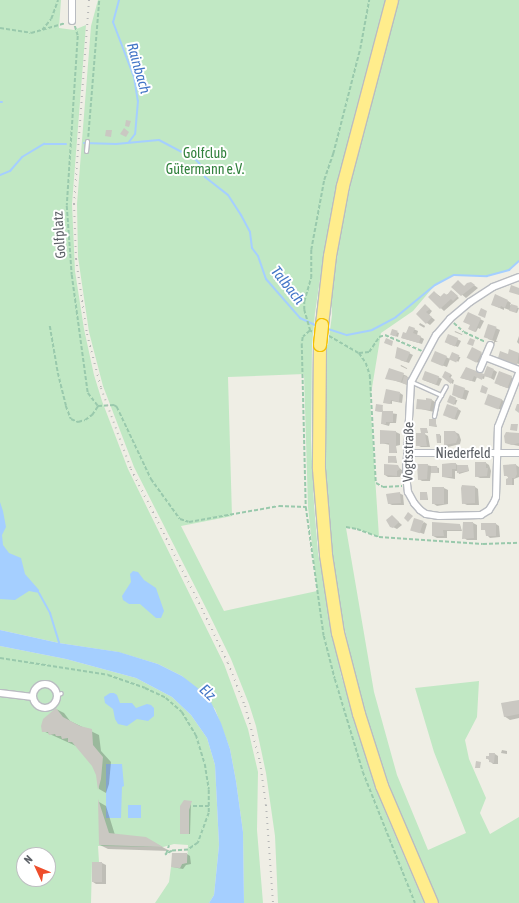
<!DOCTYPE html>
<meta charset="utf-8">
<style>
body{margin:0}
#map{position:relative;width:519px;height:903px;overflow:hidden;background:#efeee5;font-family:"Asap Condensed",sans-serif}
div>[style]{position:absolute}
.green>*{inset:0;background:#c1e8c4}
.water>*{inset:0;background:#a5cfff;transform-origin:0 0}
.shadow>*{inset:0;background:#0003;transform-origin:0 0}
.stream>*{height:2px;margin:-1px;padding:0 1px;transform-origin:1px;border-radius:1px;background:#a5cfff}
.building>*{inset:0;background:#cac8c2;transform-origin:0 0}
.path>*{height:1.5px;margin-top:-0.75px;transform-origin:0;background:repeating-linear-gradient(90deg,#99c9ac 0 4px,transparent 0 6px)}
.roads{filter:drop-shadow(1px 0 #b9bcc1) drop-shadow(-1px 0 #b9bcc1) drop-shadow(0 1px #b9bcc1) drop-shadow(0 -1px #b9bcc1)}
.lane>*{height:3px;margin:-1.5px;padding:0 1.5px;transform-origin:1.5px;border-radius:1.5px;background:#fff}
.street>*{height:6px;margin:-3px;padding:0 3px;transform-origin:3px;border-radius:3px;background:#fff}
.street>.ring{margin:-3px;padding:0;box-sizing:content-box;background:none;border:6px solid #fff;border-radius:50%}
.highway>*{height:12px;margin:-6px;padding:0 6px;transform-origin:6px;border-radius:6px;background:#ffed8c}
.rail>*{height:2px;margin-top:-1px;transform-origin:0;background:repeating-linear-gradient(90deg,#b6b7b7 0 1px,transparent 0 6px)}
.bridges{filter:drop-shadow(1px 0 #f4c000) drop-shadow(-1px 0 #f4c000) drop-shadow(0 1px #f4c000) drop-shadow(0 -1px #f4c000)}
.highway-bridge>*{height:12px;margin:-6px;padding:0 6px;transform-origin:6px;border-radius:6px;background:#ffed8c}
span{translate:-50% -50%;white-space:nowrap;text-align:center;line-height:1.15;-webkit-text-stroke:4px #fff;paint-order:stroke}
.park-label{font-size:14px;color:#31813c}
.street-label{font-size:14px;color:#5c6066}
.water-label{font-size:15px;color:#4376c7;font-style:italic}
.north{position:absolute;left:16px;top:847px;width:40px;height:40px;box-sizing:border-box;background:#fff;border:1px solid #bebfc2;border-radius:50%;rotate:314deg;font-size:11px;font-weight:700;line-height:16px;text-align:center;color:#5c6066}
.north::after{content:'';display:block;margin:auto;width:14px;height:18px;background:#ee4e2c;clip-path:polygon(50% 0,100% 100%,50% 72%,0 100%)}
</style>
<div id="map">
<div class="green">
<i style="clip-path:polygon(0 0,61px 0,59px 28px,74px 30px,86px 25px,72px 204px,75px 271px,84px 329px,94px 375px,102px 401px,128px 469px,224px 664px,248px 729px,258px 772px,257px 830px,263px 903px,244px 903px,243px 832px,236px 781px,230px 749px,215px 709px,182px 676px,158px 664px,118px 652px,59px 643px,0 630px)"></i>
<i style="clip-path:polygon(evenodd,98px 0,385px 0,355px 113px,333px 204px,326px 239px,315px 313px,312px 344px,311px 440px,314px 504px,318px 553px,341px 675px,384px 809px,424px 903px,278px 903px,275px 836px,266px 773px,256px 726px,249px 704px,231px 659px,208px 612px,134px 467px,103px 386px,89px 332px,78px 257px,77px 204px,91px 26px,98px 0,304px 374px,308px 507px,317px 591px,224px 611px,181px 526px,232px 516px,228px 377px,304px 374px)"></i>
<i style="clip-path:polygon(399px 0,519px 0,519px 261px,509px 270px,487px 276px,453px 275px,435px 285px,413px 311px,381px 333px,370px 400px,379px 537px,357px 529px,346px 528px,374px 692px,397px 775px,428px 850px,466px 833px,434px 752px,415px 688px,479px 681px,477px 717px,465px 740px,469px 759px,486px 798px,480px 813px,490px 834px,519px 817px,519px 903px,439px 903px,407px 832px,377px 752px,355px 676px,336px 590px,325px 467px,326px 345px,328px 345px,332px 315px,331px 299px,340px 237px,351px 182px)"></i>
<i style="clip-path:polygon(evenodd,0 646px,66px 659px,136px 678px,172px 697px,191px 715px,207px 738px,215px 765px,219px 845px,214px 895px,209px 903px,155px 903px,169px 882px,171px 867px,180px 868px,182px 864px,187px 862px,188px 845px,174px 844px,163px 847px,98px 846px,99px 862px,92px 862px,91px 903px,0 903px,0 646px,24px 855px,48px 855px,48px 879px,24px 879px,24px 855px)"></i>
</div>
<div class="water">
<i style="clip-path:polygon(0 502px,3px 511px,6px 527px,2px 535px,3px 545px,9px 553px,21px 558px,25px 574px,39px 590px,39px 593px,29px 591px,15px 600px,0 599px)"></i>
<i style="clip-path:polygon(133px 571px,138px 572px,144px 580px,156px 588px,164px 611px,161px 618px,156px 618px,140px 604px,129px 604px,123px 600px,122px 596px,131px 582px,130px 574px)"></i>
<i style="clip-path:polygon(0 630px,59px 643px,119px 652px,158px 664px,182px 676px,208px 696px,221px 723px,230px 749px,236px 781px,243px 832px,244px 903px,209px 903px,214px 895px,219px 845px,215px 765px,207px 738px,191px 715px,172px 697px,136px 678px,66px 659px,0 646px)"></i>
<i style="clip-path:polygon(110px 693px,114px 693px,117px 695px,120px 703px,132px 703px,136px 708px,147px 704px,151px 705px,154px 708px,154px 716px,148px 721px,137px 719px,127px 726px,118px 724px,115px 719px,113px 709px,105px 703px,104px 697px)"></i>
<i style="clip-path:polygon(106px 764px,122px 764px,124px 786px,122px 787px,121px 818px,106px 818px)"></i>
<i style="left:141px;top:805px;width:13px;height:13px;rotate:90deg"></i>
</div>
<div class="shadow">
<i style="clip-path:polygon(458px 281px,465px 287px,471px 283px,478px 288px,466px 298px,453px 287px)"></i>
<i style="clip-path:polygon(434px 292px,441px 297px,453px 292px,459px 298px,444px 311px,429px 297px)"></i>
<i style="clip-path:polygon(508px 301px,511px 303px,510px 305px,519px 308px,517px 313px,504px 308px,504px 310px,495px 306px)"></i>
<i style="clip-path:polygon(425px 305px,432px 311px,429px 315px,435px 320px,430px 325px,427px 323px)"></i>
<i style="clip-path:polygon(480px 319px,484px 321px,480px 329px,478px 328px,476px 332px,469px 329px)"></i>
<i style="left:420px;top:323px;width:6px;height:2px;rotate:31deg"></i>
<i style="clip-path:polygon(489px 325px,500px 330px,496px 341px,498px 342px,496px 347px,498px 342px,495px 342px,494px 347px,494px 341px,488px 339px)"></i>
<i style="clip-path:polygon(409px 327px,418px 331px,417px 335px,424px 339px,422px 344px,402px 338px,406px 335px)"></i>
<i style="clip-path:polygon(392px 330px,399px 333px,398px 337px,392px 335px)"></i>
<i style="left:455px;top:331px;width:8px;height:1px;rotate:23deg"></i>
<i style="clip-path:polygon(449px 335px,461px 341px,458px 347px,449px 344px)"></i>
<i style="clip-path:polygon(519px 336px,519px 344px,517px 342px)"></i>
<i style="clip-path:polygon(472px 349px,485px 355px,481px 364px,472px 360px)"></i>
<i style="clip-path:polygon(510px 351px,519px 354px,519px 364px,509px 361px)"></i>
<i style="clip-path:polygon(409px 353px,413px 355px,409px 363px,400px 360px)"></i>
<i style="left:453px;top:354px;width:8px;height:5px;rotate:23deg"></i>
<i style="clip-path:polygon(446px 357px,450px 359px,447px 367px,436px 363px)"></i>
<i style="left:401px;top:365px;width:7px;height:1px;rotate:27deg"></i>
<i style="clip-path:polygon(390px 369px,407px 376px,407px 377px,410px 379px,408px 385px,387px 378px)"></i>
<i style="clip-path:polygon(467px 369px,485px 375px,494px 370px,497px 372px,494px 380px,485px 375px,484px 379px,477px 377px,475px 382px,461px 378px)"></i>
<i style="clip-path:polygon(445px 372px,452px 375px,450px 379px,454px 380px,453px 384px,443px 377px)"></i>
<i style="clip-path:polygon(500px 372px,515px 379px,511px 389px,499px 385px)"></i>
<i style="clip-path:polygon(438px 377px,442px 379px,439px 386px,423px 380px)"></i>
<i style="clip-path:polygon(455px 386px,469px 391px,466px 400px,457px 397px)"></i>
<i style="clip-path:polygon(400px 393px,403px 395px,402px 403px,392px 401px,392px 404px,386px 403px)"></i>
<i style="clip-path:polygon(487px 394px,502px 400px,505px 402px,502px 410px,486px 404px,489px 395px)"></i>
<i style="left:450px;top:397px;width:8px;height:5px;rotate:23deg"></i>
<i style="clip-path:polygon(432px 400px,435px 402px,434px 412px,417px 408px,426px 401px)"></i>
<i style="clip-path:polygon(382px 406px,383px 412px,397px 414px,396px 423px,390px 423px,389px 426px,382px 424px,383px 412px,376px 411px)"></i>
<i style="clip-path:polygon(458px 409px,461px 411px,457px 420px,448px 417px)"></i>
<i style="clip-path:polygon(435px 420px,437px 427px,430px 426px)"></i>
<i style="clip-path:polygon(427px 429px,428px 433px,423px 433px,428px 436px,430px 447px,421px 447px,417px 445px,422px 434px)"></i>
<i style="clip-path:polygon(396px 432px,400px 434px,400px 445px,396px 446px,397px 453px,391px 453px,390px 445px,381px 443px)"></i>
<i style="clip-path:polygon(455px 432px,459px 434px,461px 440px,460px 444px,448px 447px,445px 445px)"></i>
<i style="clip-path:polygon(519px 434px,519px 446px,509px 444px)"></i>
<i style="clip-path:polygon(440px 435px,441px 436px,441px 443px,438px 443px)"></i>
<i style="clip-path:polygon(396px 457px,397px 463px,389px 462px)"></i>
<i style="clip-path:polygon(486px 463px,489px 465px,491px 471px,490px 478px,480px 478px,476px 476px)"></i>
<i style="clip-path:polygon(456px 464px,459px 466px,468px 466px,469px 471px,459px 474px,458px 471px,455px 471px,455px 479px,443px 477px)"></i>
<i style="clip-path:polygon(427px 465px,439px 468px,439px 473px,431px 472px,430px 481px,422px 481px,419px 479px)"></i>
<i style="clip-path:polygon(516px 465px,519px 467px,519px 477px,514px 479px,514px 485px,508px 485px,507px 484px,511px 479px,505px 475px)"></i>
<i style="clip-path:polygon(397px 466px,403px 471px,400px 477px,388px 477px,385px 475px)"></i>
<i style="clip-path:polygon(475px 487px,478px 489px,479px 505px,467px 505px,463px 503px)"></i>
<i style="clip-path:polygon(433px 488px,444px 488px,448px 490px,448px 504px,437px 506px,434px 504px)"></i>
<i style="clip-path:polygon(399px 493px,403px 495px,404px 505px,392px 505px,388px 503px)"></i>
<i style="clip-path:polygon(427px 493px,428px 500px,421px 499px)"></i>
<i style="clip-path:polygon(392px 516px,402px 525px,397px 529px,391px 526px)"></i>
<i style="clip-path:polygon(424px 522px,427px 524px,424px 534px,415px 531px)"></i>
<i style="clip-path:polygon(433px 523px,460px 525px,462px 531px,447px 531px,447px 538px,437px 538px,433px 536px)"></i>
<i style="clip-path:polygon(464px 523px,473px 523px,477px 525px,477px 540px,467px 540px,464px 538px)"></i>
<i style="clip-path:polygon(496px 524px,499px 526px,500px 537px,490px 538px,487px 535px,486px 530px,482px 530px)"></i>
<i style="clip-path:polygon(519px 701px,519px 718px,510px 720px,504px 716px)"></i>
<i style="clip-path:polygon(56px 709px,64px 713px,70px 721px,99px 735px,101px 751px,111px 762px,109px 784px,106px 793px,99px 789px,97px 775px,93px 765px,76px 746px,43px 731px,44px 720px)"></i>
<i style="clip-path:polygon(502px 750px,507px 751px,507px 754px,501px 753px)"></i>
<i style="clip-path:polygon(495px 754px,498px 756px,498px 764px,493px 764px,487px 758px)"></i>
<i style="clip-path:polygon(99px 802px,106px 806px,115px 835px,145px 838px,170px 851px,108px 849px,100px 845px)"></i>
<i style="clip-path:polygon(191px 802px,190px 834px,181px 834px)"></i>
<i style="clip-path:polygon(187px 854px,190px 856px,191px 864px,186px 865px,183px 869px,172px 867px)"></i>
<i style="clip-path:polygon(93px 863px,102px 863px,106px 865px,106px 884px,96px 884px,93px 882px)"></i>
</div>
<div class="stream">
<i style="left:119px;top:0;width:23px;rotate:105deg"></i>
<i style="left:113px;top:22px;width:59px;rotate:69.1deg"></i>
<i style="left:134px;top:77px;width:24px;rotate:81deg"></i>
<i style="left:138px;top:101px;width:33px;rotate:95deg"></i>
<i style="left:135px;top:134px;width:10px;rotate:127deg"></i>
<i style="left:0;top:102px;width:2px"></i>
<i style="left:84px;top:143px;width:32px;rotate:2deg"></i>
<i style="left:116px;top:144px;width:43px;rotate:-5.3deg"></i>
<i style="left:159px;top:140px;width:41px;rotate:27.8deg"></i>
<i style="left:195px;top:159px;width:6px;rotate:45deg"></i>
<i style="left:199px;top:163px;width:15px;rotate:67deg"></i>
<i style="left:205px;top:177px;width:29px;rotate:38deg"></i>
<i style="left:228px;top:195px;width:24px;rotate:57deg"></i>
<i style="left:241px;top:215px;width:19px;rotate:62deg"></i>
<i style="left:250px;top:232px;width:16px;rotate:83deg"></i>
<i style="left:252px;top:248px;width:10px;rotate:53deg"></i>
<i style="left:258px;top:256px;width:24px;rotate:71deg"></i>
<i style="left:266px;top:279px;width:52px;rotate:48.9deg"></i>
<i style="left:300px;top:318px;width:19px;rotate:25deg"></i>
<i style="left:0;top:175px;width:11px;rotate:-22deg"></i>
<i style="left:10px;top:171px;width:18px;rotate:-49deg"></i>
<i style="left:22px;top:157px;width:26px;rotate:-31deg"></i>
<i style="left:44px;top:144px;width:22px"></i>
<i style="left:325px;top:328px;width:23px;rotate:18deg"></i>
<i style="left:347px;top:335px;width:25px;rotate:-11deg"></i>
<i style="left:372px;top:330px;width:27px;rotate:-28deg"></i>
<i style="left:396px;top:317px;width:50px;rotate:-39.4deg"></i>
<i style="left:435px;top:285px;width:21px;rotate:-28deg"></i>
<i style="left:454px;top:275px;width:33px;rotate:2deg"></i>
<i style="left:487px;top:276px;width:23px;rotate:-15deg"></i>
<i style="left:509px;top:270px;width:13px;rotate:-42deg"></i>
<i style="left:39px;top:593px;width:23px;rotate:61deg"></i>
<i style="left:50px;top:613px;width:31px;rotate:73deg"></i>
</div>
<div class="building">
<i style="clip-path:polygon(126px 120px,131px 121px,129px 127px,125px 126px)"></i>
<i style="clip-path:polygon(124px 128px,129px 132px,126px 137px,120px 134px)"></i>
<i style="clip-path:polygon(106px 130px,112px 130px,111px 137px,105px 136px)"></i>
<i style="clip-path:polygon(458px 280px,464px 286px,467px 283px,471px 282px,475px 285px,461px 296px,451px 287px)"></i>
<i style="clip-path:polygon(511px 285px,519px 288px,519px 295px,509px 292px)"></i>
<i style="clip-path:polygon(451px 290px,458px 296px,453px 301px,451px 299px,440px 309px,428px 297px,434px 291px,440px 297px,444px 293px,447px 295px)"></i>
<i style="clip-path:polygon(495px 294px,508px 300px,505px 308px,501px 306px,500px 308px,491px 305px)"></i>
<i style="clip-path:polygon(425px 304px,430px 309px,426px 312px,432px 317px,426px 324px,416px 314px)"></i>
<i style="left:511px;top:304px;width:7px;height:7px;rotate:16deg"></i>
<i style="clip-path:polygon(481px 308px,487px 311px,485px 318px,478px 315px)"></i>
<i style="clip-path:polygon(468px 312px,481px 318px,475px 332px,468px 329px,470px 325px,463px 322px)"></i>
<i style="left:488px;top:324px;width:9px;height:14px;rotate:18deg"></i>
<i style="clip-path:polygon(409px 326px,415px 328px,413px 333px,421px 336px,419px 343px,401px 338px,403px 332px,406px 333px)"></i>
<i style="left:392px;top:329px;width:6px;height:6px;rotate:18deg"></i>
<i style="left:448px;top:334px;width:11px;height:9px;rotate:22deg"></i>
<i style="clip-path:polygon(386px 338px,393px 341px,392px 346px,384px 343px)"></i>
<i style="clip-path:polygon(470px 338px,475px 340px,473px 346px,467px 344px)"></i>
<i style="clip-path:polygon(397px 347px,410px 352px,406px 362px,395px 358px)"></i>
<i style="left:472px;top:347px;width:11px;height:12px;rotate:27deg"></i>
<i style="clip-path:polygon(509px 349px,519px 353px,517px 365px,498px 358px,500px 351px,508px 354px)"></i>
<i style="left:435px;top:351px;width:13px;height:11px;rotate:23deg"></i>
<i style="left:452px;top:352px;width:8px;height:8px;rotate:23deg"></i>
<i style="clip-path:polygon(487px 366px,494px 369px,491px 378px,483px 376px,482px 380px,474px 376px,472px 381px,460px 378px,466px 367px,484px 374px)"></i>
<i style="clip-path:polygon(389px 368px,404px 373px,401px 382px,385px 379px)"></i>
<i style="left:425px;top:371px;width:15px;height:9px;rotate:20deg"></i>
<i style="clip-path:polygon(445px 371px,451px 374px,449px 377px,453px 379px,451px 384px,442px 377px)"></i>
<i style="left:499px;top:371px;width:14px;height:13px;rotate:21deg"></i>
<i style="clip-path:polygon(404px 376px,409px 377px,407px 385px,402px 383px)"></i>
<i style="clip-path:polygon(454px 384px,465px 388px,462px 399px,452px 395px)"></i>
<i style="clip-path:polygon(482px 385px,488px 388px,486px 394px,480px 392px)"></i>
<i style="clip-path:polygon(386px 389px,400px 392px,399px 402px,391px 400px,390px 404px,383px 403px)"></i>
<i style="left:488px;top:394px;width:15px;height:11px;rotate:20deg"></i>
<i style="clip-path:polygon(450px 395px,456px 398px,454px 405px,447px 402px)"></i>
<i style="clip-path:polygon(426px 398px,432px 399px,430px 410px,416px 409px,417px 399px,426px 400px)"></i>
<i style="clip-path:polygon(376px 404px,383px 405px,382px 411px,393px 411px,393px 422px,386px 422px,386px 424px,381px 424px,382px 412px,375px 411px)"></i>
<i style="left:447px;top:404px;width:12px;height:12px;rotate:20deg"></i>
<i style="clip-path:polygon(517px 404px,519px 404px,519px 413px,515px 410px)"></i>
<i style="left:429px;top:419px;width:7px;height:7px"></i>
<i style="clip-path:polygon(511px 424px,518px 424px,517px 431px,510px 430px)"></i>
<i style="clip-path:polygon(420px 428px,427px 428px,427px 433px,425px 433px,427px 446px,416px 446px,416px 433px,421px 433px)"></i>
<i style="clip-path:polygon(380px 430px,396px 431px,396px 453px,389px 453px,389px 443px,380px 444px)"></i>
<i style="clip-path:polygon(444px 431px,455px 431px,458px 437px,456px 443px,444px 445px)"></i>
<i style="clip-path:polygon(506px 432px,519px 433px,519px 443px,512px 445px,505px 443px,504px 436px)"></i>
<i style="clip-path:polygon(436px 434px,440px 434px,440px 443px,437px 443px)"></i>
<i style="clip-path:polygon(388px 456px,396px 456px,396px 462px,388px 463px)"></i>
<i style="clip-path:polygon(475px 462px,486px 462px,486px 468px,488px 468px,487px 476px,475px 477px)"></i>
<i style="clip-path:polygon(451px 463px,456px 463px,456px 469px,452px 469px,452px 477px,442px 477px,442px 464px)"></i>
<i style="clip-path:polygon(384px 464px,398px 465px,400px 469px,397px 471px,397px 476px,384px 475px)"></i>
<i style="clip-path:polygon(417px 464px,428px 464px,427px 479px,418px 480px)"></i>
<i style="clip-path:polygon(516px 464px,517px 474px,515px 478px,512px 478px,512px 485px,506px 485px,506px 479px,508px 478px,508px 476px,504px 476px,503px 465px)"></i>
<i style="clip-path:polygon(457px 465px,468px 465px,468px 471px,457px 473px)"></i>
<i style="clip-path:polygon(431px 466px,437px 466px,438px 473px,431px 473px)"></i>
<i style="clip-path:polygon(462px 485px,475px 486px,475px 503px,462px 504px,461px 488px)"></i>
<i style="left:432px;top:487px;width:12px;height:17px"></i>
<i style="clip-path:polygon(400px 492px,401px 503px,388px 504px,386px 494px)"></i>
<i style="left:420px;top:492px;width:7px;height:8px"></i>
<i style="clip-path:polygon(408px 512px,413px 516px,408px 522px,404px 518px)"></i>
<i style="clip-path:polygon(392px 515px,399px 522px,393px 528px,390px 527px,386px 520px)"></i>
<i style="left:414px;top:518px;width:10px;height:13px;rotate:17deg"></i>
<i style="clip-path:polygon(432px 522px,460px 524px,461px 530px,443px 530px,444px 536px,432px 536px)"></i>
<i style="clip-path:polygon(463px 522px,473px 522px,474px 538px,462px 539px)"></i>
<i style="clip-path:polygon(481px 523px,496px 523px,496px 536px,486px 536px,485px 530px,481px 530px)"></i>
<i style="clip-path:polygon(519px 700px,519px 714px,504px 717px,501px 703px)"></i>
<i style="clip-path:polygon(56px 708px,63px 717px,80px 726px,92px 729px,93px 745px,103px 757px,101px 779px,98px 790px,96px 775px,92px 766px,72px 742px,68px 742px,68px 738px,62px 739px,61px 736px,56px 736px,55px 734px,49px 735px,48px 732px,42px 732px,41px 726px,43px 719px)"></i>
<i style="clip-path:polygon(489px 753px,495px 753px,494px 763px,489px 762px,489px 759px,486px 759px,486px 756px,489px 756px)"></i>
<i style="clip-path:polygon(476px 761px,481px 762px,480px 768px,475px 768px)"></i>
<i style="clip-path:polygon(98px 799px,109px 833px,146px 837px,163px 847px,99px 845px)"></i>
<i style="clip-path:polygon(184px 800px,192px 801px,189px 810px,189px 834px,180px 834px,180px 806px)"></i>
<i style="clip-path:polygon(172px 853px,187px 853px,187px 863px,182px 864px,180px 868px,171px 867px)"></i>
<i style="left:92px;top:862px;width:10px;height:20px"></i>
</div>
<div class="path">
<i style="left:75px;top:26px;width:10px;rotate:73deg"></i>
<i style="left:78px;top:36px;width:170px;rotate:93.7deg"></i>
<i style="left:67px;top:206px;width:69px;rotate:85.9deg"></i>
<i style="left:72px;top:275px;width:119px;rotate:82.3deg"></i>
<i style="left:88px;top:393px;width:16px;rotate:52deg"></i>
<i style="left:98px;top:406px;width:16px;rotate:-4deg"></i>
<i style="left:114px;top:405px;width:4px;rotate:34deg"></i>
<i style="left:117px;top:407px;width:80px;rotate:64.7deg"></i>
<i style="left:151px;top:479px;width:49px;rotate:54.1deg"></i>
<i style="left:180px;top:519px;width:9px;rotate:18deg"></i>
<i style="left:189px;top:522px;width:91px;rotate:-10.1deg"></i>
<i style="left:279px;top:506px;width:27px;rotate:2deg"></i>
<i style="left:0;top:28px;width:31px;rotate:9deg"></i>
<i style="left:31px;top:33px;width:36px;rotate:-16deg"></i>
<i style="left:42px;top:30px;width:14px;rotate:-51deg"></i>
<i style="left:51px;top:19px;width:20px;rotate:-70deg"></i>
<i style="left:88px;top:137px;width:137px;rotate:-85.4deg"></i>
<i style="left:454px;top:323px;width:13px;rotate:42deg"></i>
<i style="left:464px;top:332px;width:23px;rotate:25deg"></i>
<i style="left:50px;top:326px;width:48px;rotate:80.3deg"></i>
<i style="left:58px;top:373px;width:34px;rotate:76deg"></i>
<i style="left:66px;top:406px;width:14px;rotate:69deg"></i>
<i style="left:71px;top:419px;width:8px;rotate:23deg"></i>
<i style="left:78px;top:422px;width:7px;rotate:-16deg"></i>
<i style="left:85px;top:420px;width:9px;rotate:-36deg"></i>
<i style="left:92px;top:415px;width:11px;rotate:-56deg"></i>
<i style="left:310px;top:331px;width:22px;rotate:-106deg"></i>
<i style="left:304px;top:310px;width:8px;rotate:-90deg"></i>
<i style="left:304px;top:302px;width:25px;rotate:-74deg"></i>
<i style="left:311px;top:278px;width:28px;rotate:-90deg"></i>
<i style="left:311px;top:250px;width:71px;rotate:-79.5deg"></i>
<i style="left:324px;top:180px;width:28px;rotate:-71deg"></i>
<i style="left:333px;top:154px;width:108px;rotate:-75.6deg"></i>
<i style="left:360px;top:49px;width:50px;rotate:-79.6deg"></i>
<i style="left:312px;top:332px;width:2px;rotate:-153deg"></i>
<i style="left:310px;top:331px;width:9px;rotate:139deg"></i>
<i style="left:303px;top:337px;width:7px;rotate:98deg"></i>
<i style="left:302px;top:344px;width:163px;rotate:88.6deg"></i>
<i style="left:306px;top:507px;width:130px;rotate:82.1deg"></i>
<i style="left:324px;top:636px;width:44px;rotate:75.7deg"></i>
<i style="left:335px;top:679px;width:97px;rotate:73.2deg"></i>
<i style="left:363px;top:772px;width:141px;rotate:68.3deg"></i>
<i style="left:329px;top:336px;width:34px;rotate:30deg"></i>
<i style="left:359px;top:353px;width:12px;rotate:55deg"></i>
<i style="left:366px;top:363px;width:13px;rotate:72deg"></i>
<i style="left:370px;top:375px;width:108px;rotate:86.8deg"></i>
<i style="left:376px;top:483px;width:8px;rotate:30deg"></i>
<i style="left:383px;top:487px;width:19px;rotate:-3deg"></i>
<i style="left:359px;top:353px;width:10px;rotate:-6deg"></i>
<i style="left:369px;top:352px;width:18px;rotate:-56deg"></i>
<i style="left:379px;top:337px;width:6px;rotate:-18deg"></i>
<i style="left:385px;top:335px;width:40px;rotate:23.4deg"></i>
<i style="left:346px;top:527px;width:11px;rotate:10deg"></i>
<i style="left:357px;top:529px;width:23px;rotate:20deg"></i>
<i style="left:379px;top:537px;width:104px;rotate:3.9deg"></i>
<i style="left:483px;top:544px;width:36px;rotate:-2deg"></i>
<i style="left:0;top:658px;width:109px;rotate:8.9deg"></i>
<i style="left:108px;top:675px;width:39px;rotate:19deg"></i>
<i style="left:145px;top:688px;width:23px;rotate:25deg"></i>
<i style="left:166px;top:698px;width:21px;rotate:41deg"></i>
<i style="left:182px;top:712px;width:27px;rotate:59deg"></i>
<i style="left:196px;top:735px;width:30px;rotate:73deg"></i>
<i style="left:205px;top:764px;width:26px;rotate:81deg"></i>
<i style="left:209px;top:790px;width:23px;rotate:90deg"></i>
<i style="left:209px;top:813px;width:32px;rotate:110deg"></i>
<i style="left:198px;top:843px;width:12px;rotate:145deg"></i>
<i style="left:188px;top:850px;width:16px;rotate:176deg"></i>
<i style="left:172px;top:851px;width:8px;rotate:150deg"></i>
<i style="left:193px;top:806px;width:16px"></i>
<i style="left:166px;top:854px;width:9px;rotate:-72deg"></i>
</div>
<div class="roads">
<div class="lane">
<i style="left:86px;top:151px;width:10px;rotate:-84deg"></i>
<i style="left:412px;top:382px;width:32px;rotate:24deg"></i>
<i style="left:434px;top:416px;width:14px;rotate:-78deg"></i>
<i style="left:437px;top:402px;width:18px;rotate:-61deg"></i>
<i style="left:56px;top:695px;width:5px;rotate:-22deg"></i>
</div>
<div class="street">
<i style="left:72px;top:0;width:21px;rotate:90deg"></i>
<i style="left:519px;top:277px;width:28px;rotate:159deg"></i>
<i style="left:493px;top:287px;width:27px;rotate:147deg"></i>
<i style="left:470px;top:302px;width:26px;rotate:140deg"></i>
<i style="left:450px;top:319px;width:21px;rotate:131deg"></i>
<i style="left:436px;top:335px;width:53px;rotate:118deg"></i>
<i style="left:411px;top:382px;width:92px;rotate:93.1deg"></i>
<i style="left:406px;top:474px;width:18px;rotate:84deg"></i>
<i style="left:408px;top:492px;width:13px;rotate:61deg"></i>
<i style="left:414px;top:503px;width:9px;rotate:49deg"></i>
<i style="left:420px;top:510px;width:7px;rotate:34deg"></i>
<i style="left:426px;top:514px;width:13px;rotate:9deg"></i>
<i style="left:439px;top:516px;width:42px;rotate:-1.4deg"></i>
<i style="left:481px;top:515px;width:9px;rotate:-32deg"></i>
<i style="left:489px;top:510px;width:9px;rotate:-58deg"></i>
<i style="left:494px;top:502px;width:5px;rotate:-68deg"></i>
<i style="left:496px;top:497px;width:70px;rotate:-88.4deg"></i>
<i style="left:498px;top:427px;width:58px;rotate:-68.7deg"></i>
<i style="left:485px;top:357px;width:36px;rotate:21deg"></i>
<i style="left:480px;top:369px;width:26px;rotate:-67deg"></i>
<i style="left:408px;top:453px;width:111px"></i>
<i class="ring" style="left:33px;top:684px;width:18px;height:18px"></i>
<i style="left:0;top:693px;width:33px;rotate:7deg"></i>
</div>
<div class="highway">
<i style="left:322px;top:325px;width:69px;rotate:-83.4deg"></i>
<i style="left:330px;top:256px;width:71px;rotate:-79.5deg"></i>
<i style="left:343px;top:186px;width:192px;rotate:-75.2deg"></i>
<i style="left:320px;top:345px;width:124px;rotate:90.5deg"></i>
<i style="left:319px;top:469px;width:86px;rotate:85.3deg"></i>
<i style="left:326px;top:555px;width:79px;rotate:81.3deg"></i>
<i style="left:338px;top:633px;width:84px;rotate:75.5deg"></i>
<i style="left:359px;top:714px;width:76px;rotate:72.3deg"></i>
<i style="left:382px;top:786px;width:127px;rotate:66.9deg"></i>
</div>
</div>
<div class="rail">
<i style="left:89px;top:0;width:205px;rotate:94.2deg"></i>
<i style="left:74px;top:204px;width:55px;rotate:87.9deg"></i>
<i style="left:76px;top:259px;width:76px;rotate:81.7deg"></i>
<i style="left:87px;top:334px;width:56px;rotate:75.5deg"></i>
<i style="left:101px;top:388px;width:86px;rotate:69.7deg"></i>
<i style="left:131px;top:469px;width:161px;rotate:63.1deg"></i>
<i style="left:204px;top:613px;width:55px;rotate:64.4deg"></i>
<i style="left:228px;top:663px;width:46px;rotate:68.4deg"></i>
<i style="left:245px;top:706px;width:58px;rotate:75deg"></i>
<i style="left:260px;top:762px;width:43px;rotate:82.1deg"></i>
<i style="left:266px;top:805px;width:98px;rotate:85.9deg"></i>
</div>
<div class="bridges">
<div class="highway-bridge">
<i style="left:320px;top:345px;width:20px;rotate:-84deg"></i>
</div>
</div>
<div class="park-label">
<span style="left:205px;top:161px">Golfclub<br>Gütermann e.V.</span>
</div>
<div class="street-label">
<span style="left:59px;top:235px;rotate:-94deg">Golfplatz</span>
<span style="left:408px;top:452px;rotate:-89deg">Vogtsstraße</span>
<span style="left:463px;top:453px">Niederfeld</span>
</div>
<div class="water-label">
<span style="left:139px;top:68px;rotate:74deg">Rainbach</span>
<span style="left:288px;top:285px;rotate:52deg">Talbach</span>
<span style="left:208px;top:692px;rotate:44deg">Elz</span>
</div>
<div class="north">N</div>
</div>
